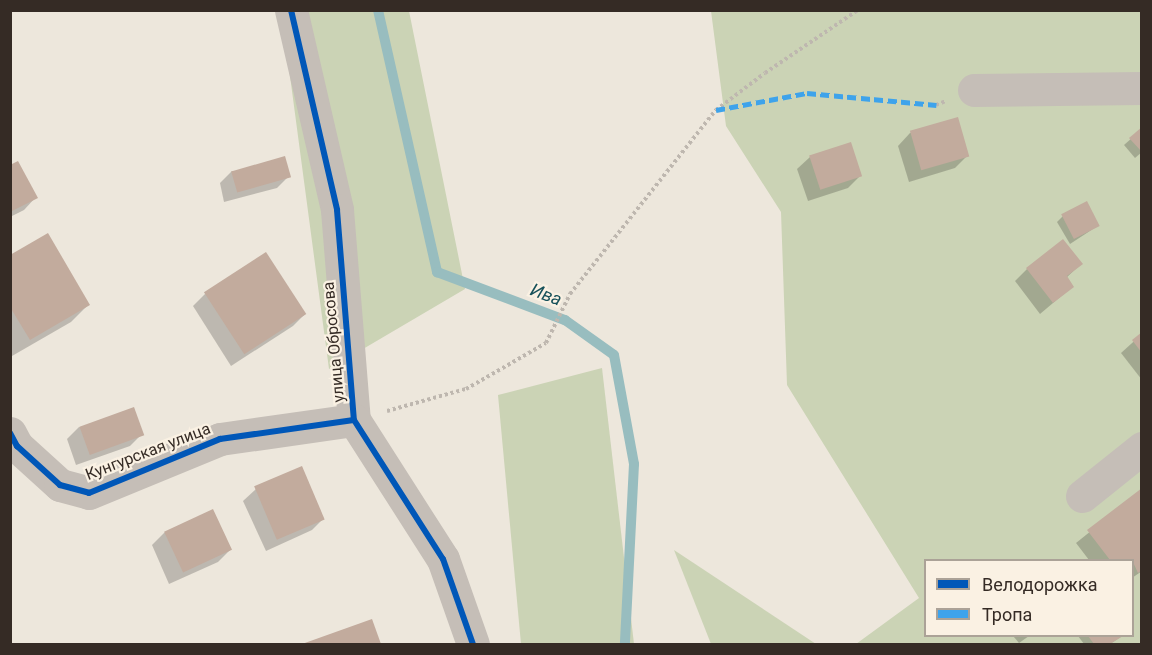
<!DOCTYPE html>
<meta charset="utf-8">
<style>
body{margin:0}
#map{position:relative;width:1152px;height:655px;overflow:hidden;background:#ede7dc;font-family:Roboto,sans-serif}
div>[style]{position:absolute}
.green>*{inset:0;background:#cbd3b5}
.shadow>*{inset:0;background:#0003}
.stream>*{height:10px;margin:-5px;padding:0 5px;transform-origin:5px;border-radius:5px;background:#98bdbf}
.building>*{inset:0;background:#c2ab9d;transform-origin:0 0}
.path>*{height:4px;margin-top:-2px;transform-origin:0;background:repeating-linear-gradient(90deg,#beb7af 0 3px,transparent 0 6px)}
.minor>*{height:33px;margin:-16.5px;padding:0 16.5px;transform-origin:16.5px;border-radius:16.5px;background:#c5beb7}
.quiet>*{height:4.5px;margin-top:-2.25px;transform-origin:0;background:repeating-linear-gradient(90deg,#3ea3eb 0 9px,transparent 0 13.5px)}
.cycleway>*{height:6px;margin:-3px;padding:0 3px;transform-origin:3px;border-radius:3px;background:#0057b8}
span{translate:-50% -50%;white-space:nowrap;text-align:center;line-height:1.15;-webkit-text-stroke:4.5px #faf1e3;paint-order:stroke}
.street-label{font-size:16px;color:#352b25}
.water-label{font-size:18px;color:#17515a;font-style:italic}
.frame{position:absolute;inset:0;border:12px solid #352b25;pointer-events:none}
.legend{position:absolute;left:924px;top:559px;width:210px;height:78px;box-sizing:border-box;background:#faf1e3;border:2px solid #aba297;margin:0;padding:8px 10px;list-style:none;font-size:18px;color:#352b25}
.legend li{display:flex;align-items:center;gap:12px;height:30px}
.legend b{width:30px;border:2px solid #aba297}
</style>
<div id="map">
<div class="green">
<i style="clip-path:polygon(278px 11px,409px 11px,465px 289px,329px 369px,282px 16px)"></i>
<i style="clip-path:polygon(evenodd,711px 11px,1141px 11px,1141px 644px,856px 644px,919px 598px,787px 385px,781px 212px,726px 126px,711px 11px,926px 560px,1132px 560px,1132px 636px,926px 636px,926px 560px)"></i>
<i style="clip-path:polygon(602px 368px,634px 644px,521px 644px,498px 395px)"></i>
<i style="clip-path:polygon(674px 550px,816px 644px,711px 644px)"></i>
</div>
<div class="shadow">
<i style="clip-path:polygon(957px 119px,968px 155px,955px 168px,909px 182px,898px 146px,910px 133px)"></i>
<i style="clip-path:polygon(1142px 129px,1142px 152px,1135px 158px,1124px 145px)"></i>
<i style="clip-path:polygon(810px 157px,860px 176px,848px 188px,808px 201px,797px 169px)"></i>
<i style="clip-path:polygon(10px 166px,36px 197px,24px 210px,10px 217px)"></i>
<i style="clip-path:polygon(232px 171px,289px 176px,277px 188px,224px 202px,220px 183px)"></i>
<i style="clip-path:polygon(1063px 216px,1099px 225px,1070px 244px,1057px 222px)"></i>
<i style="clip-path:polygon(10px 256px,88px 305px,71px 322px,12px 356px)"></i>
<i style="clip-path:polygon(1081px 264px,1066px 278px,1072px 287px,1040px 314px,1015px 281px,1027px 269px)"></i>
<i style="clip-path:polygon(205px 294px,305px 314px,293px 326px,231px 366px,193px 306px)"></i>
<i style="clip-path:polygon(1142px 334px,1142px 380px,1121px 353px)"></i>
<i style="clip-path:polygon(79px 427px,142px 434px,130px 446px,76px 465px,67px 439px)"></i>
<i style="clip-path:polygon(256px 489px,324px 518px,312px 530px,266px 551px,243px 501px)"></i>
<i style="clip-path:polygon(1142px 490px,1142px 571px,1132px 578px,1132px 560px,1089px 560px,1076px 543px)"></i>
<i style="clip-path:polygon(213px 511px,230px 550px,218px 562px,169px 584px,152px 545px,164px 533px)"></i>
<i style="clip-path:polygon(371px 621px,380px 644px,306px 644px)"></i>
<i style="clip-path:polygon(1013px 636px,1029px 636px,1019px 643px)"></i>
<i style="clip-path:polygon(1078px 636px,1122px 636px,1110px 644px,1084px 644px)"></i>
</div>
<div class="stream">
<i style="left:378px;top:10px;width:269px;rotate:77.3deg"></i>
<i style="left:437px;top:272px;width:137px;rotate:20.6deg"></i>
<i style="left:565px;top:320px;width:60px;rotate:35.5deg"></i>
<i style="left:614px;top:355px;width:111px;rotate:79.6deg"></i>
<i style="left:634px;top:464px;width:180px;rotate:92.9deg"></i>
</div>
<div class="building">
<i style="left:958px;top:117px;width:41px;height:50px;rotate:74deg"></i>
<i style="clip-path:polygon(1142px 127px,1142px 152px,1129px 138px)"></i>
<i style="left:851px;top:142px;width:36px;height:44px;rotate:72deg"></i>
<i style="left:285px;top:156px;width:22px;height:56px;rotate:74deg"></i>
<i style="clip-path:polygon(18px 161px,38px 198px,10px 212px,10px 165px)"></i>
<i style="left:1087px;top:201px;width:28px;height:29px;rotate:63deg"></i>
<i style="clip-path:polygon(48px 233px,90px 305px,30px 340px,10px 307px,10px 255px)"></i>
<i style="clip-path:polygon(1063px 239px,1083px 264px,1067px 276px,1074px 287px,1053px 303px,1026px 268px)"></i>
<i style="left:266px;top:252px;width:74px;height:74px;rotate:57deg"></i>
<i style="clip-path:polygon(1142px 332px,1142px 353px,1132px 340px)"></i>
<i style="left:134px;top:407px;width:30px;height:58px;rotate:70deg"></i>
<i style="left:302px;top:466px;width:58px;height:52px;rotate:67deg"></i>
<i style="clip-path:polygon(1142px 488px,1142px 570px,1138px 573px,1132px 560px,1110px 560px,1087px 530px)"></i>
<i style="left:213px;top:509px;width:45px;height:54px;rotate:65deg"></i>
<i style="clip-path:polygon(372px 619px,381px 644px,302px 644px)"></i>
<i style="clip-path:polygon(1088px 636px,1123px 636px,1110px 644px,1094px 644px)"></i>
</div>
<div class="path">
<i style="left:936px;top:105px;width:11px;rotate:-22deg"></i>
<i style="left:387px;top:411px;width:82px;rotate:-15.6deg"></i>
<i style="left:466px;top:389px;width:92px;rotate:-29.9deg"></i>
<i style="left:546px;top:343px;width:55px;rotate:-63.9deg"></i>
<i style="left:570px;top:294px;width:235px;rotate:-51.6deg"></i>
<i style="left:716px;top:110px;width:61px;rotate:-37.1deg"></i>
<i style="left:765px;top:73px;width:112px;rotate:-34.1deg"></i>
</div>
<div class="minor">
<i style="left:291px;top:10px;width:205px;rotate:77deg"></i>
<i style="left:337px;top:210px;width:211px;rotate:85.4deg"></i>
<i style="left:354px;top:420px;width:165px;rotate:57.4deg"></i>
<i style="left:443px;top:559px;width:90px;rotate:70.6deg"></i>
<i style="left:974px;top:90px;width:168px;rotate:-0.7deg"></i>
<i style="left:10px;top:433px;width:15px;rotate:62deg"></i>
<i style="left:17px;top:446px;width:58px;rotate:42.2deg"></i>
<i style="left:60px;top:485px;width:30px;rotate:15deg"></i>
<i style="left:89px;top:493px;width:142px;rotate:-22.4deg"></i>
<i style="left:220px;top:439px;width:135px;rotate:-8.1deg"></i>
<i style="left:1082px;top:496px;width:77px;rotate:-38.7deg"></i>
</div>
<div class="quiet">
<i style="left:716px;top:110px;width:93px;rotate:-10.6deg"></i>
<i style="left:807px;top:93px;width:130px;rotate:5.3deg"></i>
</div>
<div class="cycleway">
<i style="left:291px;top:10px;width:205px;rotate:77deg"></i>
<i style="left:337px;top:210px;width:211px;rotate:85.4deg"></i>
<i style="left:354px;top:420px;width:165px;rotate:57.4deg"></i>
<i style="left:443px;top:559px;width:90px;rotate:70.6deg"></i>
<i style="left:10px;top:433px;width:15px;rotate:62deg"></i>
<i style="left:17px;top:446px;width:58px;rotate:42.2deg"></i>
<i style="left:60px;top:485px;width:30px;rotate:15deg"></i>
<i style="left:89px;top:493px;width:142px;rotate:-22.4deg"></i>
<i style="left:220px;top:439px;width:135px;rotate:-8.1deg"></i>
</div>
<div class="street-label">
<span style="left:334px;top:342px;rotate:-95deg">улица Обросова</span>
<span style="left:148px;top:452px;rotate:-21deg">Кунгурская улица</span>
</div>
<div class="water-label">
<span style="left:546px;top:295px;rotate:21deg">Ива</span>
</div>
<div class="frame"></div>
<ul class="legend">
<li><b style="height:8px;background:#0057b8"></b>Велодорожка</li>
<li><b style="height:8px;background:#3ea3eb"></b>Тропа</li>
</ul>
</div>
